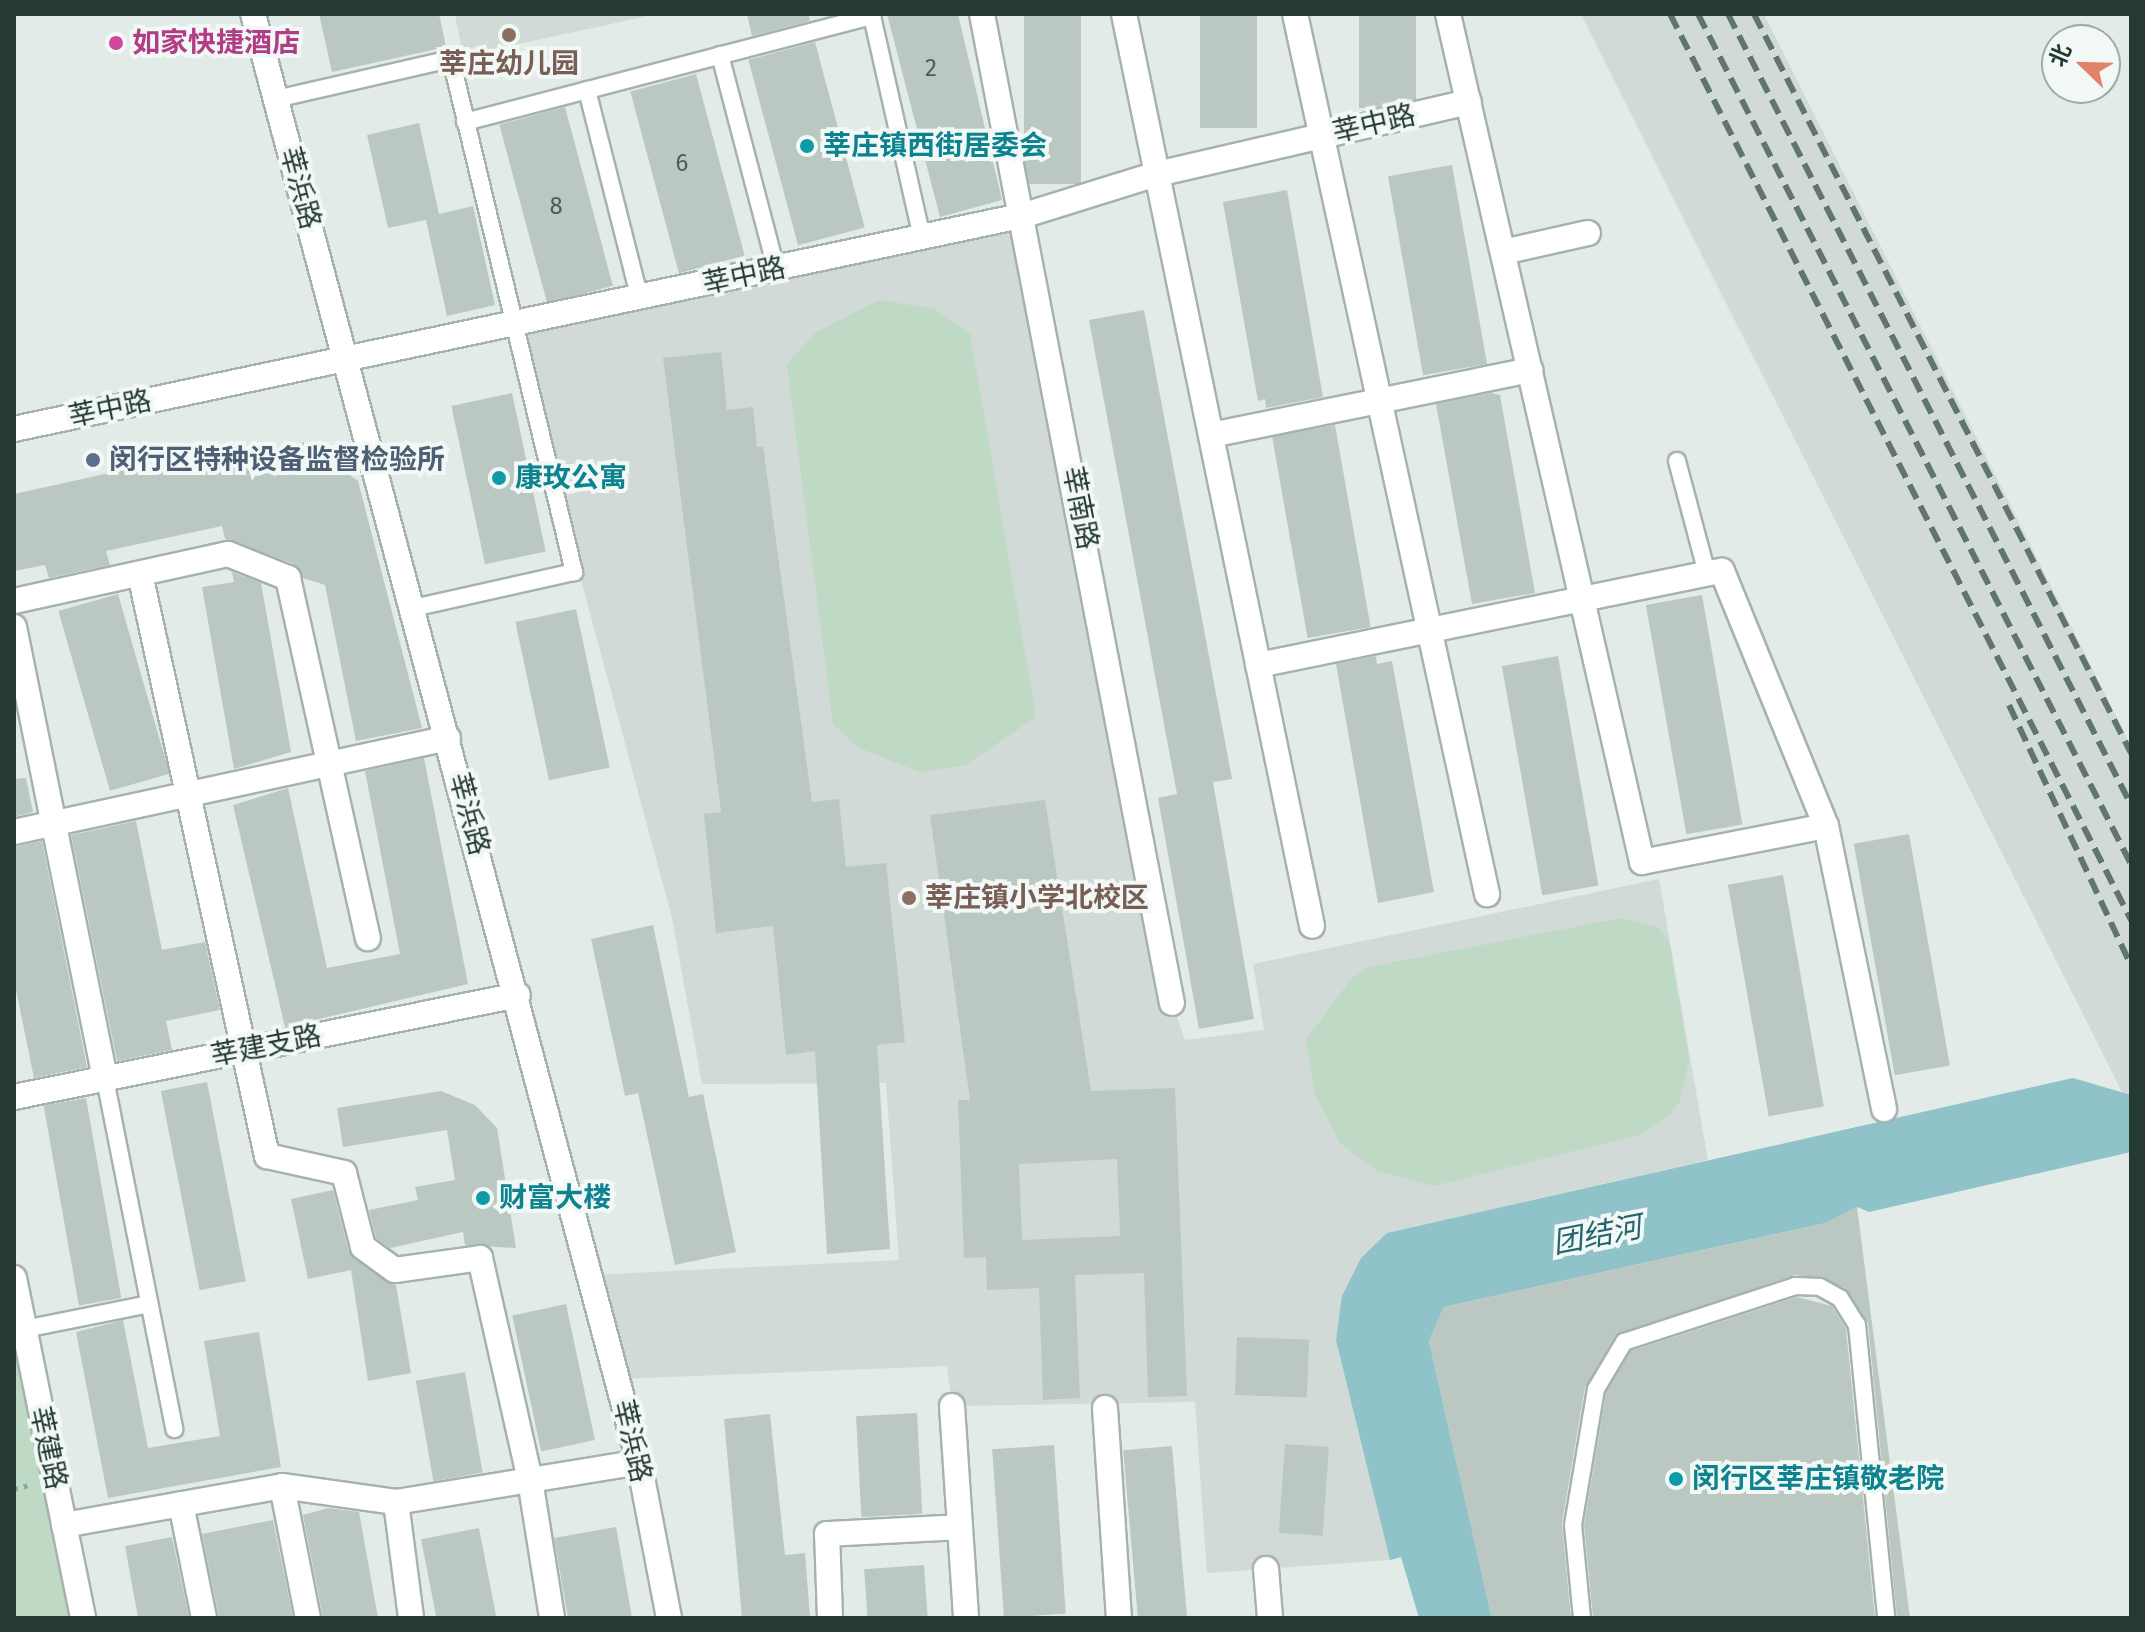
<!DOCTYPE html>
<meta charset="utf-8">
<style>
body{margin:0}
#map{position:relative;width:2145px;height:1632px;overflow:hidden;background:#e2ebe7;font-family:"Fira Sans","Noto Sans SC",sans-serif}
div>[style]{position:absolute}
.built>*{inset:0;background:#d1dad6}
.green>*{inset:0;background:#bed9c4}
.water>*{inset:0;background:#90c2c9}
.building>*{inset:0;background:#bbc8c2;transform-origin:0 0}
.path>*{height:5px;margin-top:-2.5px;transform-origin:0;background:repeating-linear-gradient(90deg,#86ab9e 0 4px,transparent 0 10px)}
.roads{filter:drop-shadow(2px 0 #a5b2ad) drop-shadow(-2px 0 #a5b2ad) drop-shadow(0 2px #a5b2ad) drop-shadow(0 -2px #a5b2ad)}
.service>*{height:16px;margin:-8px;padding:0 8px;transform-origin:8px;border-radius:8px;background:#fff}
.minor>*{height:24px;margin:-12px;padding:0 12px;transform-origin:12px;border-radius:12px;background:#fff}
.rail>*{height:6px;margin-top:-3px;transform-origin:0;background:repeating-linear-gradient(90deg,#5f756e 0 16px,transparent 0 24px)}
.dots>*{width:22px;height:22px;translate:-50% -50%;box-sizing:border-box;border:4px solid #f2f8f5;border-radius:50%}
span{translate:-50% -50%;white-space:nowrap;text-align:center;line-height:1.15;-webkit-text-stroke:8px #f2f8f5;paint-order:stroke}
.number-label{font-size:24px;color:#4a5e57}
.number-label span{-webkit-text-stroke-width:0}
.hotel-label{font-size:28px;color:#b23c85;font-weight:700}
.left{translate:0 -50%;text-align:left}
.education-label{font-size:28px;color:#785e54;font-weight:700}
.street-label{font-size:28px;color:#243a33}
.culture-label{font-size:28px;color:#0d838f;font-weight:700}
.service-label{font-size:28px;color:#4e5e75;font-weight:700}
.water-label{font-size:30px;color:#25646f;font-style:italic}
.frame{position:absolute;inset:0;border:16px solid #243a33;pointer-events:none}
.north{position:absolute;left:2041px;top:24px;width:80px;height:80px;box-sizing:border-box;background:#f2f8f5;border:2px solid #a0aca7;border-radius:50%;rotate:293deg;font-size:22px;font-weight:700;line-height:32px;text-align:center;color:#243a33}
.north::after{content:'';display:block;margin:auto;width:28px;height:36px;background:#e28369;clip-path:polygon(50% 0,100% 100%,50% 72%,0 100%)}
</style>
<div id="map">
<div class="built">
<i style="clip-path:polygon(455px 14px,657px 14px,463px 56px)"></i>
<i style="clip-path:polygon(1581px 14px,1764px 14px,2131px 746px,2131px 1110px)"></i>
<i style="clip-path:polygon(1025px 215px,1172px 1003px,1185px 1040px,1264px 1030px,1253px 964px,1659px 879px,1708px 1160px,1387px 1233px,1367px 1454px,1390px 1560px,1207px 1573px,1195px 1402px,952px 1406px,947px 1366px,617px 1379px,591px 1275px,899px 1260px,886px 1083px,702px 1084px,672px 918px,513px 327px)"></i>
</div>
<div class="green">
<i style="clip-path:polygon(879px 300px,935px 309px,970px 334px,1036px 717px,965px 765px,920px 772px,859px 748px,833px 724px,787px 364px,815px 333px)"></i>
<i style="clip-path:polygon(1621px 918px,1657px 927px,1669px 941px,1689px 1061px,1679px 1103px,1668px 1116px,1642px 1134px,1433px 1186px,1376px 1170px,1340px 1143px,1315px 1094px,1306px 1040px,1351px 979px,1369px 967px)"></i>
<i style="clip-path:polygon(14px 1277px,83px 1618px,14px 1618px)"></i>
</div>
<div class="water">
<i style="clip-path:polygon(2073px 1078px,2131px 1095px,2131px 1152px,1869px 1212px,1857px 1207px,1826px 1223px,1444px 1307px,1429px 1341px,1492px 1618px,1419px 1618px,1401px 1557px,1390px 1560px,1336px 1340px,1342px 1296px,1361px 1258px,1387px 1233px)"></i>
</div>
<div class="building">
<i style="clip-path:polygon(319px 14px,439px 14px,446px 47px,332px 72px)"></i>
<i style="clip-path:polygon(747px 14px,808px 14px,810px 21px,752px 36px)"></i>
<i style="clip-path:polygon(887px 14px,958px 14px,1002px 200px,940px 217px)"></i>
<i style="left:1024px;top:14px;width:57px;height:170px"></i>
<i style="left:1200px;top:14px;width:57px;height:114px"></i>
<i style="left:1359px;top:14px;width:57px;height:94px"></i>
<i style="left:815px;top:42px;width:192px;height:69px;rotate:75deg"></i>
<i style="left:696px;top:74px;width:188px;height:68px;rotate:75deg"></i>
<i style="left:565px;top:107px;width:185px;height:68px;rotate:75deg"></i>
<i style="clip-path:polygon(419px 123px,439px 214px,473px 206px,495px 305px,447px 316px,426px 220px,388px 228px,367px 135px)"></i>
<i style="left:1452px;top:165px;width:202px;height:65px;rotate:80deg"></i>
<i style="clip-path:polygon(1287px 190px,1323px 397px,1266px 408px,1265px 399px,1258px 401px,1223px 202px)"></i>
<i style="clip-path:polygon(1144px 310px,1232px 779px,1213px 782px,1254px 1019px,1199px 1029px,1158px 798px,1177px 794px,1089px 320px)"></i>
<i style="clip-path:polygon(721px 352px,727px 410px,753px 407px,757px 447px,763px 446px,812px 802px,839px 799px,846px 867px,886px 863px,905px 1042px,877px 1045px,890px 1249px,827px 1254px,815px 1051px,786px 1055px,773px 926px,716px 933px,704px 814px,721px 812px,663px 358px)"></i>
<i style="left:512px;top:393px;width:162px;height:62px;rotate:78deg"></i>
<i style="clip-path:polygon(1491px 393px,1500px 395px,1535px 593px,1472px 604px,1436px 404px)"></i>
<i style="left:1335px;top:425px;width:205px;height:64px;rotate:80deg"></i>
<i style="clip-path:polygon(305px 442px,358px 481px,422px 728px,356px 741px,325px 585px,303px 578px,294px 564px,225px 539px,222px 526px,106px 551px,110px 565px,49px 578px,45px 565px,14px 571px,14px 494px,200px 453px,202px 463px)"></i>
<i style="clip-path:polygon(232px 572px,261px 583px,291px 752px,234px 769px,202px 587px,234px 582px)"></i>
<i style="left:118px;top:594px;width:187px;height:62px;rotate:74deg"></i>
<i style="left:1702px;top:595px;width:233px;height:57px;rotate:80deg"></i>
<i style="left:576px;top:609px;width:162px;height:62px;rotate:78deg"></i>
<i style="clip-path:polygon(1376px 656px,1377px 664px,1392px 661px,1434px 892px,1378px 903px,1336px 664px)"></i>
<i style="left:1558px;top:656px;width:233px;height:57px;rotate:80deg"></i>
<i style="clip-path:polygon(424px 758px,468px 984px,285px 1027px,233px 805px,288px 788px,327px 968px,400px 954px,365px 771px)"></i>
<i style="clip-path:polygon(26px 778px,33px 812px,14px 817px,14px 779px)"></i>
<i style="clip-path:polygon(evenodd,1045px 800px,1091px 1091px,1175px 1088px,1187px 1396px,1148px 1397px,1144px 1273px,1075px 1275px,1080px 1398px,1043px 1400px,1039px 1288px,987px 1290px,986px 1257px,964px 1258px,958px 1100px,970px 1100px,930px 815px,1045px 800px,1117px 1159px,1120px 1236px,1022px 1240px,1019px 1164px,1117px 1159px)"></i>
<i style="clip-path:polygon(136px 821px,162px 950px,205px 942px,220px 1010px,166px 1021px,172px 1050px,117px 1061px,71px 835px)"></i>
<i style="left:1909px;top:834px;width:235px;height:56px;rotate:80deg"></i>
<i style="clip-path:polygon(42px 841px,87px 1067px,34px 1078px,14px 980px,14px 847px)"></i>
<i style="left:1783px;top:875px;width:235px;height:56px;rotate:80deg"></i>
<i style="clip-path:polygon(653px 925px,689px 1097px,703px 1094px,736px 1252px,675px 1265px,638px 1093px,625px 1096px,591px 939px)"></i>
<i style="left:207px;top:1082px;width:203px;height:47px;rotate:79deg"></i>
<i style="clip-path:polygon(441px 1091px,475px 1105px,497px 1128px,516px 1248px,465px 1245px,463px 1232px,390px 1248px,376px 1238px,369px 1210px,418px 1200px,415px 1187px,455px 1180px,447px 1130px,343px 1147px,337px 1108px)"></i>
<i style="left:86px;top:1098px;width:203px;height:43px;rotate:80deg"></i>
<i style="clip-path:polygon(333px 1190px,349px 1252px,396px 1285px,411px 1373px,368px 1381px,351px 1270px,308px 1279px,291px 1199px)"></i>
<i style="clip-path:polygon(1857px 1207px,1910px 1618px,1897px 1618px,1868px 1323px,1845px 1288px,1795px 1275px,1615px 1336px,1585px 1387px,1562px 1523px,1571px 1618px,1492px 1618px,1429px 1341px,1444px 1307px,1826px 1223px)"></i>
<i style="clip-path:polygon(1797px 1297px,1832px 1306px,1846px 1329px,1875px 1618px,1593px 1618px,1584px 1525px,1606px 1393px,1631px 1351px)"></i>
<i style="left:566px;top:1304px;width:139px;height:55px;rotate:78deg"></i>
<i style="clip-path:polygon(123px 1320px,148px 1448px,220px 1436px,204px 1341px,259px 1332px,281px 1467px,108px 1498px,76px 1332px)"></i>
<i style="left:1237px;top:1337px;width:72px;height:58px;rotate:2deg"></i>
<i style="left:465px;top:1372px;width:102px;height:50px;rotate:80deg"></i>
<i style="left:917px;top:1413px;width:101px;height:61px;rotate:87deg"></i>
<i style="clip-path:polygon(770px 1414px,785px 1555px,805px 1553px,810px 1618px,742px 1618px,724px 1419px)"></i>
<i style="left:1285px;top:1444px;width:44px;height:89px;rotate:4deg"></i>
<i style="left:1054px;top:1445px;width:169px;height:62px;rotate:86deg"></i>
<i style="left:1172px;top:1446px;width:173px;height:49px;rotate:85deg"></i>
<i style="clip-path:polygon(328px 1508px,359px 1512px,378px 1618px,323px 1618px,303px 1515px)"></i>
<i style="clip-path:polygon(273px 1520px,293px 1618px,219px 1618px,202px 1534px)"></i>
<i style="left:616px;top:1527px;width:92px;height:63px;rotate:80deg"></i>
<i style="left:479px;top:1528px;width:92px;height:59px;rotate:79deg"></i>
<i style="clip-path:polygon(172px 1537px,189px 1618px,138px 1618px,125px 1546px)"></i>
<i style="left:924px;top:1565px;width:53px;height:60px;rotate:86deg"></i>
</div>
<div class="path">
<i style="left:14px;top:1489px;width:16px;rotate:-15deg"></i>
<i style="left:14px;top:1616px;width:2px;rotate:90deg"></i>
</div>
<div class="roads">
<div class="service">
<i style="left:720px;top:55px;width:221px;rotate:75.3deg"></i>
<i style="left:587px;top:90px;width:216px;rotate:75.8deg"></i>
<i style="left:276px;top:99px;width:180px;rotate:-12.9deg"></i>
<i style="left:451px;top:59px;width:528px;rotate:76.52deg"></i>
<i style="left:574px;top:572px;width:165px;rotate:167.4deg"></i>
<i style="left:465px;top:122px;width:421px;rotate:-14.6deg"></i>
<i style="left:872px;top:16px;width:227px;rotate:77.3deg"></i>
<i style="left:1677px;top:461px;width:117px;rotate:75.1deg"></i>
<i style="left:105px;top:1079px;width:357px;rotate:78.8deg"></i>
<i style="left:24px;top:1329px;width:127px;rotate:-11.3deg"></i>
<i style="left:1582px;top:1618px;width:93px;rotate:-95.5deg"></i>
<i style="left:1573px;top:1525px;width:138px;rotate:-80.4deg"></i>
<i style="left:1596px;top:1389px;width:55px;rotate:-59.2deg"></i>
<i style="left:1624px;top:1342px;width:180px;rotate:-18.1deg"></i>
<i style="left:1795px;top:1286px;width:25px;rotate:2deg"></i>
<i style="left:1820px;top:1287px;width:23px;rotate:29deg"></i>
<i style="left:1840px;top:1298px;width:32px;rotate:58deg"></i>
<i style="left:1857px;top:1325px;width:294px;rotate:84.3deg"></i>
</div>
<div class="minor">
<i style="left:253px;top:14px;width:1499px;rotate:75.07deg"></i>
<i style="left:639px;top:1462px;width:159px;rotate:79.1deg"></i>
<i style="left:982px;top:14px;width:1007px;rotate:79.13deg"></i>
<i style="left:1124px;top:14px;width:931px;rotate:78.35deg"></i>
<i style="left:1295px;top:14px;width:901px;rotate:77.69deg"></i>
<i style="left:1448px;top:14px;width:870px;rotate:77.11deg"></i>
<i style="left:1642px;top:862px;width:187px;rotate:-11.1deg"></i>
<i style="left:1826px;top:826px;width:289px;rotate:78.4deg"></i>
<i style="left:1503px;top:252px;width:87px;rotate:-12.6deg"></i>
<i style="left:14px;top:429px;width:1033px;rotate:-11.95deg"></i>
<i style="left:1025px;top:215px;width:138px;rotate:-17.3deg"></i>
<i style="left:1157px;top:174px;width:320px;rotate:-13deg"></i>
<i style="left:1211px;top:435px;width:326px;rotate:-11.5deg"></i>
<i style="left:140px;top:574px;width:596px;rotate:77.69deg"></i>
<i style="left:267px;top:1156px;width:79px;rotate:12.4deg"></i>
<i style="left:344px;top:1173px;width:76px;rotate:75.6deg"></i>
<i style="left:363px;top:1247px;width:39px;rotate:36deg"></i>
<i style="left:395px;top:1270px;width:86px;rotate:-8deg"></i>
<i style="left:480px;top:1258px;width:228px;rotate:77.3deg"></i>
<i style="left:530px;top:1480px;width:140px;rotate:80.9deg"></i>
<i style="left:14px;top:601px;width:219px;rotate:-12.4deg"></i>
<i style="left:228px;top:554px;width:65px;rotate:21.8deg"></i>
<i style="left:288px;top:578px;width:369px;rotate:77.5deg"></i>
<i style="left:14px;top:627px;width:461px;rotate:78.6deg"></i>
<i style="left:1258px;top:665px;width:473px;rotate:-11.5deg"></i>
<i style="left:1722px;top:571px;width:275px;rotate:67.8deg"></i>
<i style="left:14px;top:832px;width:444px;rotate:-12.2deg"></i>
<i style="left:14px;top:1097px;width:514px;rotate:-11.44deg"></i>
<i style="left:14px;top:1278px;width:347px;rotate:78.5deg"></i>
<i style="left:952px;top:1406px;width:212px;rotate:86.2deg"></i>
<i style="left:1105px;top:1408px;width:210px;rotate:86.2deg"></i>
<i style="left:282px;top:1486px;width:135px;rotate:78.9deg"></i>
<i style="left:396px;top:1502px;width:117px;rotate:82.6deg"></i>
<i style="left:181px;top:1504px;width:116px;rotate:78.6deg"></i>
<i style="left:64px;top:1525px;width:221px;rotate:-10.1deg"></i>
<i style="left:282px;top:1486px;width:115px;rotate:8deg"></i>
<i style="left:396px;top:1502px;width:246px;rotate:-9.3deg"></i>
<i style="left:1266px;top:1569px;width:49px;rotate:85.3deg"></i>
<i style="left:830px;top:1618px;width:84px;rotate:-92deg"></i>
<i style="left:827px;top:1534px;width:133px;rotate:-3deg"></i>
</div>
</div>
<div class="rail">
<i style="left:1670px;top:14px;width:1017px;rotate:63.03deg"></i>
<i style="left:1698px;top:14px;width:954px;rotate:63.01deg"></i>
<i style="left:1728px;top:14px;width:888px;rotate:63deg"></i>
<i style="left:1754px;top:14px;width:830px;rotate:62.97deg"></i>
<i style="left:2009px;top:705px;width:288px;rotate:64.9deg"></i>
</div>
<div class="dots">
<i style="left:509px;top:35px;background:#8d6e63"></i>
<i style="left:116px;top:43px;background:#d1479c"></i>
<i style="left:807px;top:146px;background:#0f9aa8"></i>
<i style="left:93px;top:460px;background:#5c6f8a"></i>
<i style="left:499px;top:478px;background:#0f9aa8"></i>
<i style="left:909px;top:898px;background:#8d6e63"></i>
<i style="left:483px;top:1198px;background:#0f9aa8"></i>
<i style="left:1676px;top:1479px;background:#0f9aa8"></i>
</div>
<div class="number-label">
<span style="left:931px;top:69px">2</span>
<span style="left:682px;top:164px">6</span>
<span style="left:556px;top:207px">8</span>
</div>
<div class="hotel-label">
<span class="left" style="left:132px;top:43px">如家快捷酒店</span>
</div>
<div class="education-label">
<span style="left:509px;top:64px">莘庄幼儿园</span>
<span class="left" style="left:925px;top:898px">莘庄镇小学北校区</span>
</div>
<div class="street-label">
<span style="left:1374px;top:124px;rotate:-13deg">莘中路</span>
<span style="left:300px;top:188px;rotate:75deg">莘浜路</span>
<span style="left:744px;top:276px;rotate:-12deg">莘中路</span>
<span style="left:110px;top:409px;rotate:-12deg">莘中路</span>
<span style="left:1080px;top:508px;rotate:79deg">莘南路</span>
<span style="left:469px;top:814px;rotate:75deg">莘浜路</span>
<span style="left:266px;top:1046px;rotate:-11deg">莘建支路</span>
<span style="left:632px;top:1441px;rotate:77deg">莘浜路</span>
<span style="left:48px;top:1448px;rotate:78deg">莘建路</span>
</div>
<div class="culture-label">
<span class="left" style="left:823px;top:146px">莘庄镇西街居委会</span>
<span class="left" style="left:515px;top:478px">康玫公寓</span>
<span class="left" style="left:499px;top:1198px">财富大楼</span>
<span class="left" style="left:1692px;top:1479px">闵行区莘庄镇敬老院</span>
</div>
<div class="service-label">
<span class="left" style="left:109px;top:460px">闵行区特种设备监督检验所</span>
</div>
<div class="water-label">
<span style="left:1597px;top:1235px;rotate:-11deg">团结河</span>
</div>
<div class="frame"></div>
<div class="north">北</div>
</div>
